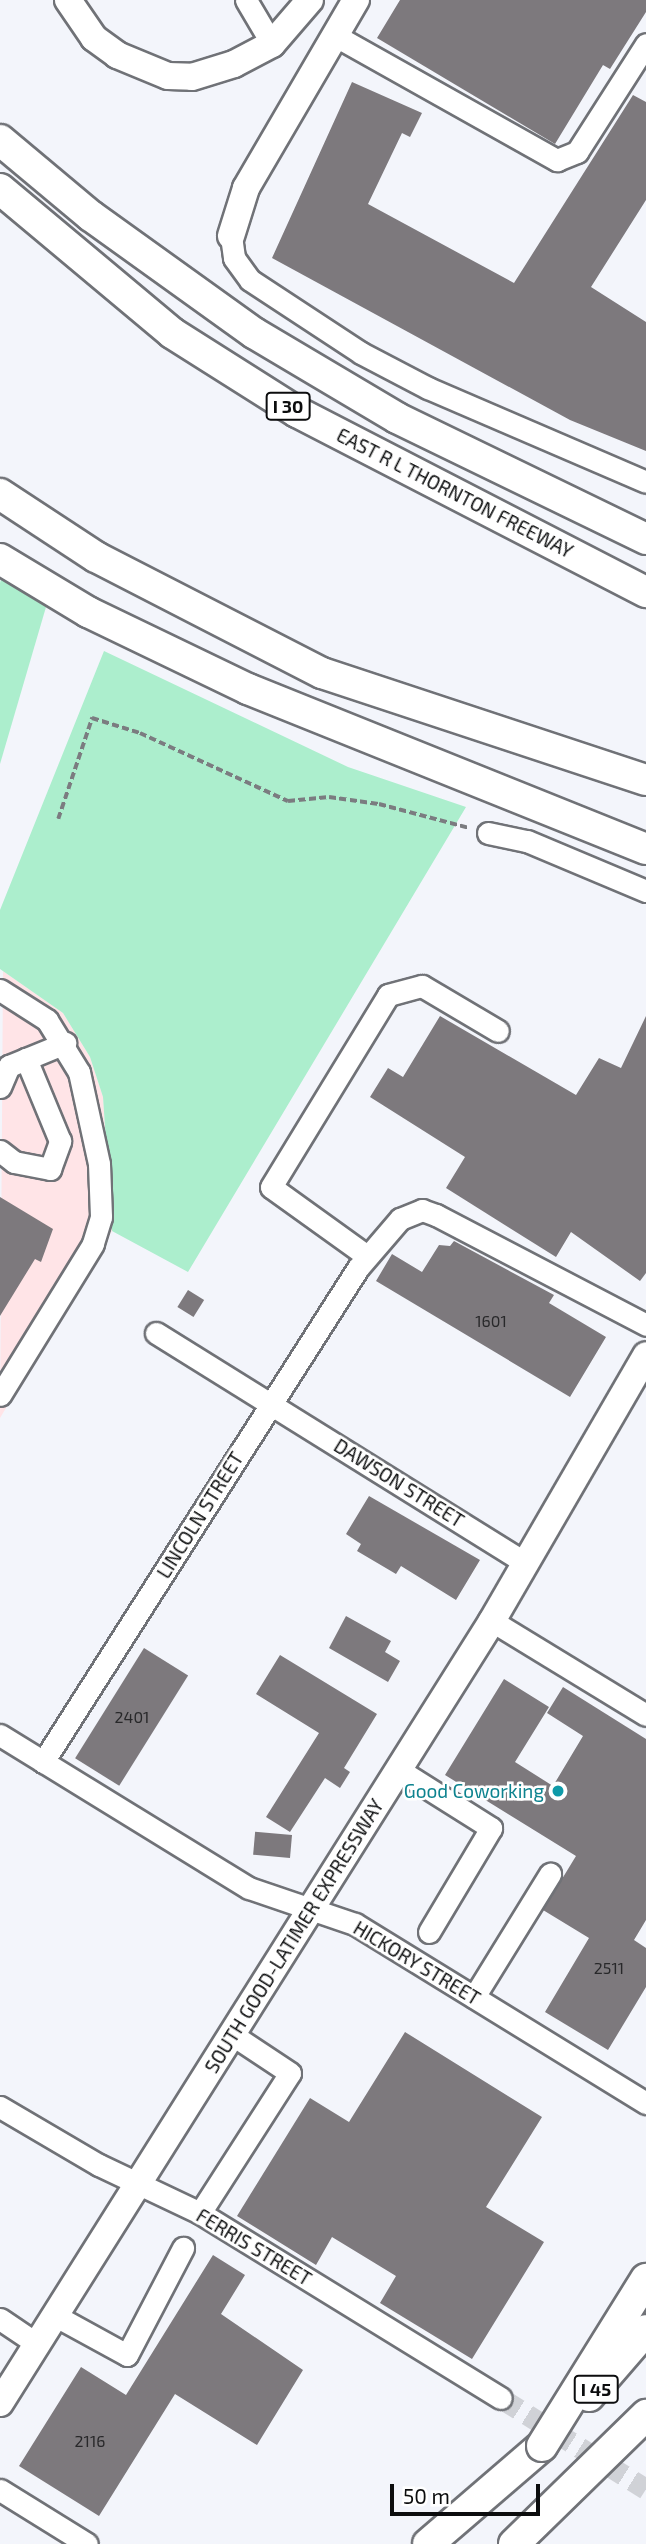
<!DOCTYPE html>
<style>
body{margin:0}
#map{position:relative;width:646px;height:2544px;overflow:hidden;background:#f3f5fb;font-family:"Exo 2",sans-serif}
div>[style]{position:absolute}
.commercial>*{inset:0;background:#ffe4e7}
.green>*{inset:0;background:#aceecd}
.building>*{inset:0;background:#7d797d;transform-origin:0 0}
.minor-tunnel>*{height:21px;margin-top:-10.5px;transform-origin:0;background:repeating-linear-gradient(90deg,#d0d2d7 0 21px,transparent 0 31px)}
.path>*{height:3.5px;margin-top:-1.75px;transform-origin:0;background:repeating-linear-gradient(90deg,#7b7c80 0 7px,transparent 0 10.5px)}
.roads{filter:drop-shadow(2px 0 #707277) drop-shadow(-2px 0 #707277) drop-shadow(0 2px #707277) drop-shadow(0 -2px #707277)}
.minor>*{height:21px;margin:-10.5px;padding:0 10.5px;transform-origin:10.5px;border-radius:10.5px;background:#fff}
.major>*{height:26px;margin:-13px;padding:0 13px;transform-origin:13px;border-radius:13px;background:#fff}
.highway>*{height:30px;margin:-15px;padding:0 15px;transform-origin:15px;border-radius:15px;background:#fff}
.bridges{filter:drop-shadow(2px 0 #707277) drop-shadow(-2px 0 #707277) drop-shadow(0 2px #707277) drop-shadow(0 -2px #707277)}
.highway-bridge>*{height:30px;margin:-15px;padding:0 15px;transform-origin:15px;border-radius:15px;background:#fff}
.dots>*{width:19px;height:19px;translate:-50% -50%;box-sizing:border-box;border:4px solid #fff;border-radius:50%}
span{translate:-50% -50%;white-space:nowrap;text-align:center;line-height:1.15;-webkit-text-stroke:5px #fff;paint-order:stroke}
.number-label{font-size:16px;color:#28282a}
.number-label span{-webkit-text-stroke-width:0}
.shield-label span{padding:2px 5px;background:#fff;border:2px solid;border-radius:5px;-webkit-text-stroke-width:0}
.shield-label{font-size:18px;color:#0c0d0e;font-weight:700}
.street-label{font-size:19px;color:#0c0d0e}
.culture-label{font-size:19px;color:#0d838f}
.right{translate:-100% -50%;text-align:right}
.scale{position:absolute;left:390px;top:2484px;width:150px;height:32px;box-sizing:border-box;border:4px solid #0c0d0e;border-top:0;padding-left:9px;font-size:21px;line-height:24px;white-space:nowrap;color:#0c0d0e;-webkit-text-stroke:5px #fff;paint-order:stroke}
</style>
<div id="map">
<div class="commercial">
<i style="clip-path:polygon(3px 971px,63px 1013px,90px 1057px,103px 1097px,112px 1231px,0 1418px)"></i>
</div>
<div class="green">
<i style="clip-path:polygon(1px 579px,46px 607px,0 764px,0 583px)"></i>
<i style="clip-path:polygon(104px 651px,348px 767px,466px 807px,188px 1272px,112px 1231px,103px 1097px,90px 1057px,63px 1013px,0 969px,0 910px)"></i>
</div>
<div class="building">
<i style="clip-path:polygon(400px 0,646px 0,646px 12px,610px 69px,603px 65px,555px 144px,377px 38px)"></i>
<i style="clip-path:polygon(352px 82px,422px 113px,410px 137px,402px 133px,368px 204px,514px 283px,633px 95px,646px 102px,646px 200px,591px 287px,646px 322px,646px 451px,570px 420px,272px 258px)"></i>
<i style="clip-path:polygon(440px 1016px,576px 1095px,599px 1058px,621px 1068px,646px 1016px,646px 1273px,640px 1281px,571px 1232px,556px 1257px,446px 1188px,465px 1157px,370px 1097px,388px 1068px,403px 1077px)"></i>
<i style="clip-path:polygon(0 1197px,53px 1229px,41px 1262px,35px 1259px,0 1316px)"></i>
<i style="clip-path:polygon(454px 1241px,554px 1295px,549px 1303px,606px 1337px,570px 1397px,376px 1281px,392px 1254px,422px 1272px,439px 1245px,450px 1246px)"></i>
<i style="left:188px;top:1290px;width:19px;height:20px;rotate:32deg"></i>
<i style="clip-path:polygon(369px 1496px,480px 1560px,456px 1600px,401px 1566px,396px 1574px,357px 1551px,361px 1544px,346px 1534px)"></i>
<i style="clip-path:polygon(346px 1616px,391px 1641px,385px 1652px,400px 1661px,388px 1682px,329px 1648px)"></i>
<i style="left:144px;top:1648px;width:52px;height:130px;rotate:32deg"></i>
<i style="clip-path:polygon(280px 1655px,377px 1714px,344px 1768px,350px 1772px,340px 1788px,325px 1778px,290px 1832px,266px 1817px,319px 1733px,256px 1694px)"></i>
<i style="clip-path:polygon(504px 1679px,549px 1707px,515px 1762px,553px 1786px,583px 1736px,547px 1713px,563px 1687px,646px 1739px,646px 1920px,634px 1940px,646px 1948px,646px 1987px,608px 2050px,545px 2012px,589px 1938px,543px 1910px,576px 1856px,445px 1775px)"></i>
<i style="left:292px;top:1835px;width:23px;height:37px;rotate:95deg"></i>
<i style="clip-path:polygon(405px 2032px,542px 2117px,486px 2207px,544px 2242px,472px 2359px,380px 2303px,396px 2276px,332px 2237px,316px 2265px,237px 2216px,310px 2098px,349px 2122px)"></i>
<i style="clip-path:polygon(213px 2255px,245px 2275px,221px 2314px,303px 2370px,257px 2445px,175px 2394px,99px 2516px,19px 2466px,81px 2367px,126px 2395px)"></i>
</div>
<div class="minor-tunnel">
<i style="left:501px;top:2398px;width:171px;rotate:32.1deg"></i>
</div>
<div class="path">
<i style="left:58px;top:819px;width:107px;rotate:-71.4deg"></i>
<i style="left:92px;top:718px;width:50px;rotate:17.4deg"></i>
<i style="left:140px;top:733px;width:163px;rotate:24.7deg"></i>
<i style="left:288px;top:801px;width:41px;rotate:-5.6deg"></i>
<i style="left:329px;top:797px;width:50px;rotate:8deg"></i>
<i style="left:379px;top:804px;width:93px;rotate:14.9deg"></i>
</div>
<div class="roads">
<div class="minor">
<i style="left:246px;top:0;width:51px;rotate:59.4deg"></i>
<i style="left:334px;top:35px;width:256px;rotate:29.3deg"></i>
<i style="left:557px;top:160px;width:22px;rotate:-22deg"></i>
<i style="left:577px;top:152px;width:128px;rotate:-57.4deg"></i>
<i style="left:231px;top:236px;width:22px;rotate:82deg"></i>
<i style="left:234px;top:258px;width:27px;rotate:54deg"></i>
<i style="left:250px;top:280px;width:133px;rotate:33.3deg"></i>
<i style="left:361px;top:353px;width:76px;rotate:27.6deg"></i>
<i style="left:428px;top:388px;width:237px;rotate:23.3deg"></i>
<i style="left:488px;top:833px;width:40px;rotate:12deg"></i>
<i style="left:527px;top:841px;width:129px;rotate:22.8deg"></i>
<i style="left:0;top:990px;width:56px;rotate:32.6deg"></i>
<i style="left:47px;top:1020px;width:61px;rotate:58.4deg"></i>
<i style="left:79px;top:1072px;width:94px;rotate:77.7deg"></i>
<i style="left:99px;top:1164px;width:53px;rotate:87.8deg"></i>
<i style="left:101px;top:1217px;width:28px;rotate:107deg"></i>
<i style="left:93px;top:1244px;width:177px;rotate:121.6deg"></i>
<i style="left:0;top:1087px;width:23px;rotate:-67deg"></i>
<i style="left:9px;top:1066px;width:61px;rotate:-22.3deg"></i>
<i style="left:0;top:1151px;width:18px;rotate:38deg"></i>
<i style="left:14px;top:1162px;width:37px;rotate:11deg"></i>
<i style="left:50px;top:1169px;width:30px;rotate:-70deg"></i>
<i style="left:60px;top:1141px;width:89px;rotate:-112.5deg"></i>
<i style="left:367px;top:1256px;width:118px;rotate:-144.3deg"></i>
<i style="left:271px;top:1187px;width:225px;rotate:-58.6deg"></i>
<i style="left:388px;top:995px;width:35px;rotate:-15deg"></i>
<i style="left:422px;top:986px;width:88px;rotate:30.6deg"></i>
<i style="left:156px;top:1333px;width:436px;rotate:31.9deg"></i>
<i style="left:492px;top:1621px;width:180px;rotate:31.4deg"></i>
<i style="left:0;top:1735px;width:292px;rotate:31.6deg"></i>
<i style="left:249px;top:1888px;width:112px;rotate:18.8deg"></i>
<i style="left:355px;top:1924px;width:342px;rotate:31.6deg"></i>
<i style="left:43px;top:1762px;width:586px;rotate:-57.48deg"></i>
<i style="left:358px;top:1268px;width:65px;rotate:-49.4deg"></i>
<i style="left:400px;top:1219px;width:24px;rotate:-22deg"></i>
<i style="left:422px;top:1210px;width:15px;rotate:20deg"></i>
<i style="left:436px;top:1215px;width:237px;rotate:27.6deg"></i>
<i style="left:399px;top:1770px;width:109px;rotate:32.2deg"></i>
<i style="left:491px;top:1828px;width:121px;rotate:120.8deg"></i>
<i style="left:474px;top:1997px;width:145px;rotate:-58.3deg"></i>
<i style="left:0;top:2107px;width:115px;rotate:30.4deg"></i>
<i style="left:99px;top:2165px;width:112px;rotate:25.4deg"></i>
<i style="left:200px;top:2213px;width:353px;rotate:31.6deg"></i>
<i style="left:200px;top:2213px;width:166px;rotate:-57.3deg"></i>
<i style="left:290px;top:2073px;width:71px;rotate:-146.5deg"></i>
<i style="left:54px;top:2315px;width:83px;rotate:28.7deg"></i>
<i style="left:127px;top:2355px;width:121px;rotate:-62.4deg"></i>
<i style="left:0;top:2319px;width:45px;rotate:34deg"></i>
<i style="left:0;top:2490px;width:102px;rotate:31.8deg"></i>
</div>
<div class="major">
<i style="left:68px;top:0;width:46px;rotate:55.6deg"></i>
<i style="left:94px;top:38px;width:29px;rotate:36deg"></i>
<i style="left:117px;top:55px;width:55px;rotate:22.4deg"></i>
<i style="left:168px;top:76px;width:24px;rotate:2deg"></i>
<i style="left:192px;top:77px;width:44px;rotate:-17.2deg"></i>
<i style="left:234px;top:64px;width:43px;rotate:-27.8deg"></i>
<i style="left:272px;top:44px;width:58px;rotate:-49.2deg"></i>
<i style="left:231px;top:236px;width:50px;rotate:-72.6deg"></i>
<i style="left:246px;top:188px;width:218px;rotate:-59.7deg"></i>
<i style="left:0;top:2403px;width:924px;rotate:-57.82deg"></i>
<i style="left:492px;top:1621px;width:307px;rotate:-59.9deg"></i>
</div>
<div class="highway">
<i style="left:0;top:140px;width:119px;rotate:39.9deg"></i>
<i style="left:91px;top:216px;width:201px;rotate:35.7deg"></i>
<i style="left:254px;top:333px;width:166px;rotate:30.7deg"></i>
<i style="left:397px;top:418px;width:277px;rotate:25.9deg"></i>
<i style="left:0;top:189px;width:224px;rotate:39.9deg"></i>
<i style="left:172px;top:333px;width:148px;rotate:32.3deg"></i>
<i style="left:297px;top:412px;width:393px;rotate:27.3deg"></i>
<i style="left:0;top:494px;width:115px;rotate:33.3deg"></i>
<i style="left:96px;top:557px;width:254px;rotate:27.2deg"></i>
<i style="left:322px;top:673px;width:341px;rotate:18.3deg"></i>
<i style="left:0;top:559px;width:103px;rotate:31.1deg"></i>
<i style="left:88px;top:612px;width:178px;rotate:25.7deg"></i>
<i style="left:248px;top:689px;width:429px;rotate:21.9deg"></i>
<i style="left:428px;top:2544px;width:150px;rotate:-40.7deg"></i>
</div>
</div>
<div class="bridges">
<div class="highway-bridge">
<i style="left:589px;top:2396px;width:87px;rotate:-49.2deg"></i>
<i style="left:542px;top:2446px;width:197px;rotate:-58.1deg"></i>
<i style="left:514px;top:2544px;width:185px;rotate:-44.3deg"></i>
</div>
</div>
<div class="dots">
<i style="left:558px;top:1791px;background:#0f9aa8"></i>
</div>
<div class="number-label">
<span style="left:491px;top:1321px">1601</span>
<span style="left:132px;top:1717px">2401</span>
<span style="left:609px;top:1968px">2511</span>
<span style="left:90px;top:2441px">2116</span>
</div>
<div class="shield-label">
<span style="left:288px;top:406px">I 30</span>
<span style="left:596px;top:2389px">I 45</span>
</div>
<div class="street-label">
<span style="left:455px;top:493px;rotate:27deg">EAST R L THORNTON FREEWAY</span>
<span style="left:399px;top:1483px;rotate:32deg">DAWSON STREET</span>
<span style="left:200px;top:1515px;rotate:-58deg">LINCOLN STREET</span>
<span style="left:294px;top:1936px;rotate:-58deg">SOUTH GOOD-LATIMER EXPRESSWAY</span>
<span style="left:417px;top:1963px;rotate:31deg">HICKORY STREET</span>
<span style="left:254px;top:2247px;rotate:31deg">FERRIS STREET</span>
</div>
<div class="culture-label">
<span class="right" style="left:544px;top:1791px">Good Coworking</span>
</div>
<div class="scale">50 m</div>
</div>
